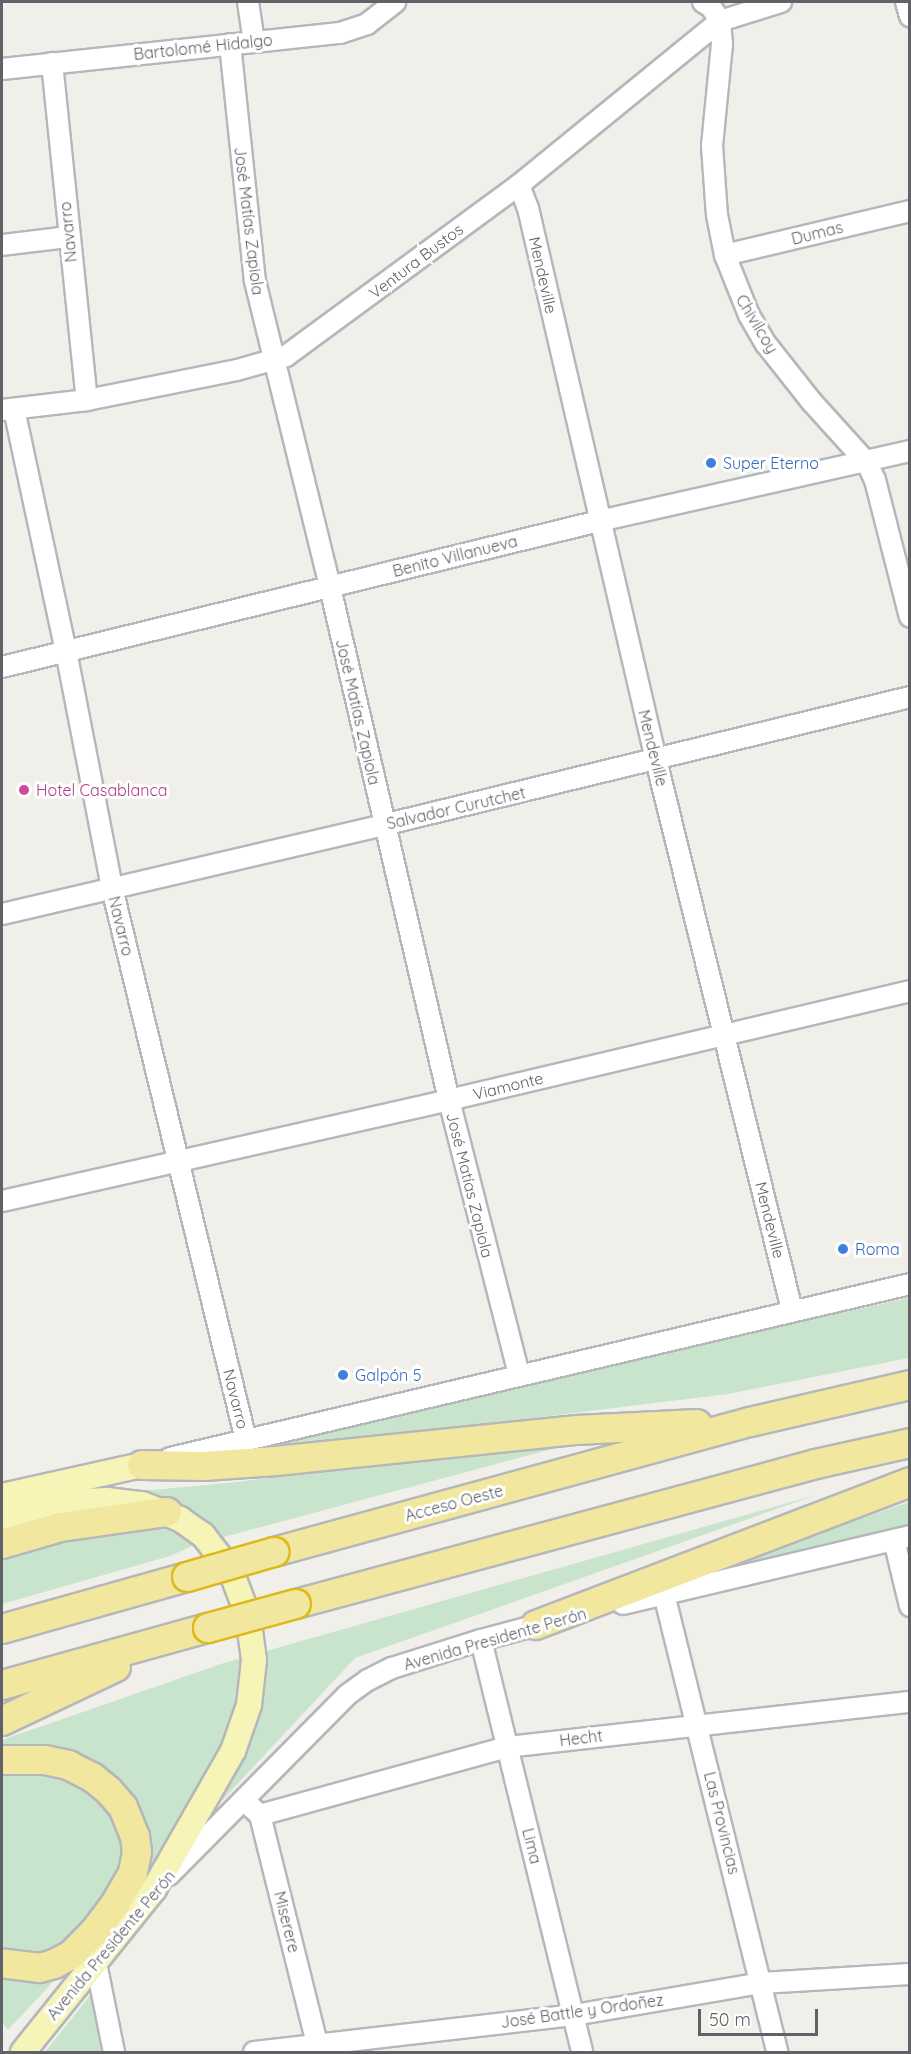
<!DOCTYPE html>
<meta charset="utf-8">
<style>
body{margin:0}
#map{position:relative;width:911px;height:2054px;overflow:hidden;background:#f0efe9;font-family:Quicksand,sans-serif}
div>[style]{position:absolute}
.green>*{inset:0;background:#c8e4cc}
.roads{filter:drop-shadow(2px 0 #b5b7bb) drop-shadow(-2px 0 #b5b7bb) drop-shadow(0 2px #b5b7bb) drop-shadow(0 -2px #b5b7bb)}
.minor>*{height:20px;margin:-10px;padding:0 10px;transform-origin:10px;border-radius:10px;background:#fff}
.major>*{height:24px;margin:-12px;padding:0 12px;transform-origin:12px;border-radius:12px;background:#f6f4b7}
.highway>*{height:28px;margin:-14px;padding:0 14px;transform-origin:14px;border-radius:14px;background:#f1e79e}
.bridges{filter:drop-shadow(2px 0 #ddb91b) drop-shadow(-2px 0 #ddb91b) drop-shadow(0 2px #ddb91b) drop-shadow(0 -2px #ddb91b)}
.highway-bridge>*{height:28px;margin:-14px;padding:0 14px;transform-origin:14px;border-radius:14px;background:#f1e79e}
.dots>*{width:16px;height:16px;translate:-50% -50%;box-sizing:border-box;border:3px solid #fff;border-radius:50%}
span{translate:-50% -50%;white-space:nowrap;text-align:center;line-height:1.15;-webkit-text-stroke:6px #fff;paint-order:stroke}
.street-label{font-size:16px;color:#606267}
.shop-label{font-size:16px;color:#366cbe}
.left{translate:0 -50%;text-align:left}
.hotel-label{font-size:16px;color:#b23c85}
.frame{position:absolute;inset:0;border:3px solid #606267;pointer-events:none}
.scale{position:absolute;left:698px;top:2009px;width:120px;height:27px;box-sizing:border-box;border:3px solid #606267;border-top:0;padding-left:8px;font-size:18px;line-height:21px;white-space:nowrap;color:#606267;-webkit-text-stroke:4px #fff;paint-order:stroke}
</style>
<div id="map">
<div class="green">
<i style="clip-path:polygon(909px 1298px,909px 1358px,728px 1394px,288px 1448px,277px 1445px,277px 1443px,692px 1346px)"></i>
<i style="clip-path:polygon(582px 1441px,220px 1538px,206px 1522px,180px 1507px,131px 1492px,238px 1482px,503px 1446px)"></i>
<i style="clip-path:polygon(816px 1495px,355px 1658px,8px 2030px,2px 2022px,2px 1740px,224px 1663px)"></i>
<i style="clip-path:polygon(909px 1502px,909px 1531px,699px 1580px,763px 1553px)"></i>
<i style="clip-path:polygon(167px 1529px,197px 1544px,170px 1556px,2px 1604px,2px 1531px)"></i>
<i style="clip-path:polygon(92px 1993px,102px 2052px,45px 2052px)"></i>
</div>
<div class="roads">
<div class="minor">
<i style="left:248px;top:2px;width:40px;rotate:81.5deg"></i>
<i style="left:703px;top:2px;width:9px;rotate:32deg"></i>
<i style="left:711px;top:7px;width:17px;rotate:57deg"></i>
<i style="left:720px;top:21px;width:23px;rotate:85deg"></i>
<i style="left:722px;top:44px;width:102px;rotate:95.6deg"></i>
<i style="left:712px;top:146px;width:69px;rotate:85.9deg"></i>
<i style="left:717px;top:215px;width:41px;rotate:78.7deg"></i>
<i style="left:725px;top:255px;width:65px;rotate:68.2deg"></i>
<i style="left:749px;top:315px;width:34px;rotate:60deg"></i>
<i style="left:766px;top:344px;width:73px;rotate:51.7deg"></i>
<i style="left:811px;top:401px;width:84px;rotate:47.9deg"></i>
<i style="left:867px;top:463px;width:19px;rotate:65deg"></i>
<i style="left:875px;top:480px;width:141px;rotate:75.7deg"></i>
<i style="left:906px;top:2px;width:15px;rotate:74deg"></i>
<i style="left:230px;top:44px;width:238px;rotate:84deg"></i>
<i style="left:255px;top:281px;width:315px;rotate:76.2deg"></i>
<i style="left:330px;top:587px;width:527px;rotate:76.94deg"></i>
<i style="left:449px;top:1100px;width:284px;rotate:75.7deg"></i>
<i style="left:52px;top:63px;width:339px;rotate:84.1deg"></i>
<i style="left:2px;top:69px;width:340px;rotate:-6.1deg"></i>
<i style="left:340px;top:33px;width:28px;rotate:-18deg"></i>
<i style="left:367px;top:24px;width:36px;rotate:-38deg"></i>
<i style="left:519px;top:185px;width:25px;rotate:69deg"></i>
<i style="left:528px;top:208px;width:567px;rotate:76.94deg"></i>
<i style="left:656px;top:760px;width:567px;rotate:76.11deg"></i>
<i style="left:2px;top:245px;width:66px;rotate:-6.9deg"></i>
<i style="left:725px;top:255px;width:190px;rotate:-13.4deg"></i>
<i style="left:14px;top:409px;width:248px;rotate:77.9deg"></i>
<i style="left:66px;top:651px;width:241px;rotate:79deg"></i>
<i style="left:112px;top:888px;width:568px;rotate:76.36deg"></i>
<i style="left:2px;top:410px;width:86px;rotate:-6.7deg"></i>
<i style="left:87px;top:400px;width:153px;rotate:-11.3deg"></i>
<i style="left:237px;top:370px;width:51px;rotate:-15.9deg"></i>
<i style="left:286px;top:356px;width:289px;rotate:-36.3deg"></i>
<i style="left:519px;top:185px;width:259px;rotate:-39.2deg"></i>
<i style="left:720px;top:21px;width:64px;rotate:-17.3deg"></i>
<i style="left:2px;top:667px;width:615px;rotate:-13.74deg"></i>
<i style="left:599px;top:521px;width:319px;rotate:-12.7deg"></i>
<i style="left:2px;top:914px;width:391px;rotate:-13.1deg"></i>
<i style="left:383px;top:825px;width:542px;rotate:-13.65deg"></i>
<i style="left:2px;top:1201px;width:458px;rotate:-12.7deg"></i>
<i style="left:449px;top:1100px;width:474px;rotate:-13.3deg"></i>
<i style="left:170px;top:1458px;width:760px;rotate:-13.23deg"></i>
<i style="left:894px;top:1540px;width:68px;rotate:76.4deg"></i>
<i style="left:664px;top:1594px;width:472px;rotate:76.1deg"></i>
<i style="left:623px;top:1604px;width:295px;rotate:-13.3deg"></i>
<i style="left:481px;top:1640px;width:424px;rotate:76.2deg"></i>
<i style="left:250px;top:1806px;width:13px;rotate:42deg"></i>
<i style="left:260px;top:1815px;width:244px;rotate:76deg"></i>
<i style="left:260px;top:1815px;width:256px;rotate:-15.4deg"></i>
<i style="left:507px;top:1747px;width:406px;rotate:-6.4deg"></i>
<i style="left:169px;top:1875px;width:253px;rotate:-45.3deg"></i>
<i style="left:347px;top:1695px;width:26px;rotate:-36deg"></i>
<i style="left:368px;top:1680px;width:27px;rotate:-27deg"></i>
<i style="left:392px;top:1668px;width:93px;rotate:-17.5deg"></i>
<i style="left:481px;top:1640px;width:69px;rotate:-15deg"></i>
<i style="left:96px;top:1963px;width:91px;rotate:78.6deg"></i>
<i style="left:254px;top:2052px;width:322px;rotate:-6.6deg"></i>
<i style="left:574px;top:2015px;width:190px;rotate:-9.7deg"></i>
<i style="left:761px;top:1983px;width:149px;rotate:-3.5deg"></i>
</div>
<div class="major">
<i style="left:2px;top:1496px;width:143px;rotate:-12.5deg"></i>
<i style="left:2px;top:1517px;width:86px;rotate:-10.7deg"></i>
<i style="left:87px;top:1501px;width:20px;rotate:-3deg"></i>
<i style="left:107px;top:1500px;width:35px;rotate:7deg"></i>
<i style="left:142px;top:1504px;width:41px;rotate:21.5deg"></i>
<i style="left:180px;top:1519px;width:28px;rotate:35deg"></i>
<i style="left:203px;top:1535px;width:46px;rotate:52.1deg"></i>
<i style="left:231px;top:1571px;width:48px;rotate:69.3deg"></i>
<i style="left:248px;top:1616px;width:44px;rotate:82.2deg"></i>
<i style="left:254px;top:1660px;width:45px;rotate:96.3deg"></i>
<i style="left:249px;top:1705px;width:49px;rotate:109.2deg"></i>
<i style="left:233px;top:1751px;width:159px;rotate:119.8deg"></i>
<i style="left:154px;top:1889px;width:209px;rotate:128.8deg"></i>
</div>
<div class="highway">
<i style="left:142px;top:1465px;width:62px;rotate:0.9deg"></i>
<i style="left:204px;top:1466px;width:72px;rotate:-4deg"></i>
<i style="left:276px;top:1461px;width:303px;rotate:-5.9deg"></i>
<i style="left:577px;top:1430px;width:120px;rotate:-2.9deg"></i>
<i style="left:2px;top:1544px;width:61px;rotate:-16.1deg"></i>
<i style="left:61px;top:1527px;width:107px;rotate:-8.1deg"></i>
<i style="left:274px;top:1552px;width:493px;rotate:-15.3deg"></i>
<i style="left:750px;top:1422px;width:164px;rotate:-13deg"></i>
<i style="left:296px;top:1604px;width:539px;rotate:-15.07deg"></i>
<i style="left:816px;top:1464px;width:96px;rotate:-12.6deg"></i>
<i style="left:536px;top:1625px;width:400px;rotate:-20.9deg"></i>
<i style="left:2px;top:1629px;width:192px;rotate:-15.7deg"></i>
<i style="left:2px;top:1685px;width:214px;rotate:-15.5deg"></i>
<i style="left:2px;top:1721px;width:126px;rotate:-25.3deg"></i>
<i style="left:2px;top:1760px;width:43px"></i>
<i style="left:45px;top:1760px;width:24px;rotate:12deg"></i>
<i style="left:68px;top:1765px;width:27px;rotate:27deg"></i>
<i style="left:92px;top:1777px;width:22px;rotate:39deg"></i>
<i style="left:109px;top:1791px;width:21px;rotate:49deg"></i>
<i style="left:123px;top:1807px;width:31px;rotate:68deg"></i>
<i style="left:135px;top:1836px;width:16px;rotate:83deg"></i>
<i style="left:137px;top:1852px;width:21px;rotate:101deg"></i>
<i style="left:133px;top:1873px;width:34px;rotate:120deg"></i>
<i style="left:116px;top:1903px;width:36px;rotate:127deg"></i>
<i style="left:94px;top:1932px;width:33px;rotate:135deg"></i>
<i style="left:71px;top:1955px;width:19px;rotate:152deg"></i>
<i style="left:54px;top:1964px;width:15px;rotate:164deg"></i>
<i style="left:40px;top:1968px;width:38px;rotate:-173deg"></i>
</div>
</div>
<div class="bridges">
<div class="highway-bridge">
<i style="left:187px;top:1577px;width:91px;rotate:-16deg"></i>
<i style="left:208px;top:1628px;width:91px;rotate:-15.3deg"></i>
</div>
</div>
<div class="dots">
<i style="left:711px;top:463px;background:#3f7fe0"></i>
<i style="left:24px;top:790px;background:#d1479c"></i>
<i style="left:843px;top:1249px;background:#3f7fe0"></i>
<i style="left:343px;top:1375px;background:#3f7fe0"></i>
</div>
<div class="street-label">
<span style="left:203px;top:47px;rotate:-6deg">Bartolomé Hidalgo</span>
<span style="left:249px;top:221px;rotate:83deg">José Matías Zapiola</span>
<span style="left:68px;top:232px;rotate:-96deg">Navarro</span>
<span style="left:817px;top:233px;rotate:-14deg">Dumas</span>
<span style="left:416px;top:261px;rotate:-37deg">Ventura Bustos</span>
<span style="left:543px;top:275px;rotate:77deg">Mendeville</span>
<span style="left:757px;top:324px;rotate:59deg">Chivilcoy</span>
<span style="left:455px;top:556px;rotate:-14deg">Benito Villanueva</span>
<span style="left:358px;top:712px;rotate:77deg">José Matías Zapiola</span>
<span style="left:653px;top:748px;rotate:76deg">Mendeville</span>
<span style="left:456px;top:808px;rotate:-13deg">Salvador Curutchet</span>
<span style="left:121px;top:926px;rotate:76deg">Navarro</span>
<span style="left:508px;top:1086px;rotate:-14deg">Viamonte</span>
<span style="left:470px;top:1185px;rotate:76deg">José Matías Zapiola</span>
<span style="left:770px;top:1220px;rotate:76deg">Mendeville</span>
<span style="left:236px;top:1399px;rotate:76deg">Navarro</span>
<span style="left:454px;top:1503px;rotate:-15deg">Acceso Oeste</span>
<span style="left:495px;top:1639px;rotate:-16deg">Avenida Presidente Perón</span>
<span style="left:581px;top:1738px;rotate:-7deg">Hecht</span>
<span style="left:722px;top:1823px;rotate:76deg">Las Provincias</span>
<span style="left:532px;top:1846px;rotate:76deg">Lima</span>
<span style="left:287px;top:1922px;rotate:76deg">Miserere</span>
<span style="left:111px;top:1945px;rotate:-50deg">Avenida Presidente Perón</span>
<span style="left:582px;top:2011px;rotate:-8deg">José Battle y Ordoñez</span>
</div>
<div class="shop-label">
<span class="left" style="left:723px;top:463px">Super Eterno</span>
<span class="left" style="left:855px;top:1249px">Roma</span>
<span class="left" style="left:355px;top:1375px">Galpón 5</span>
</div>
<div class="hotel-label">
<span class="left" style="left:36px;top:790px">Hotel Casablanca</span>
</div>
<div class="frame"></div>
<div class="scale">50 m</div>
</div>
